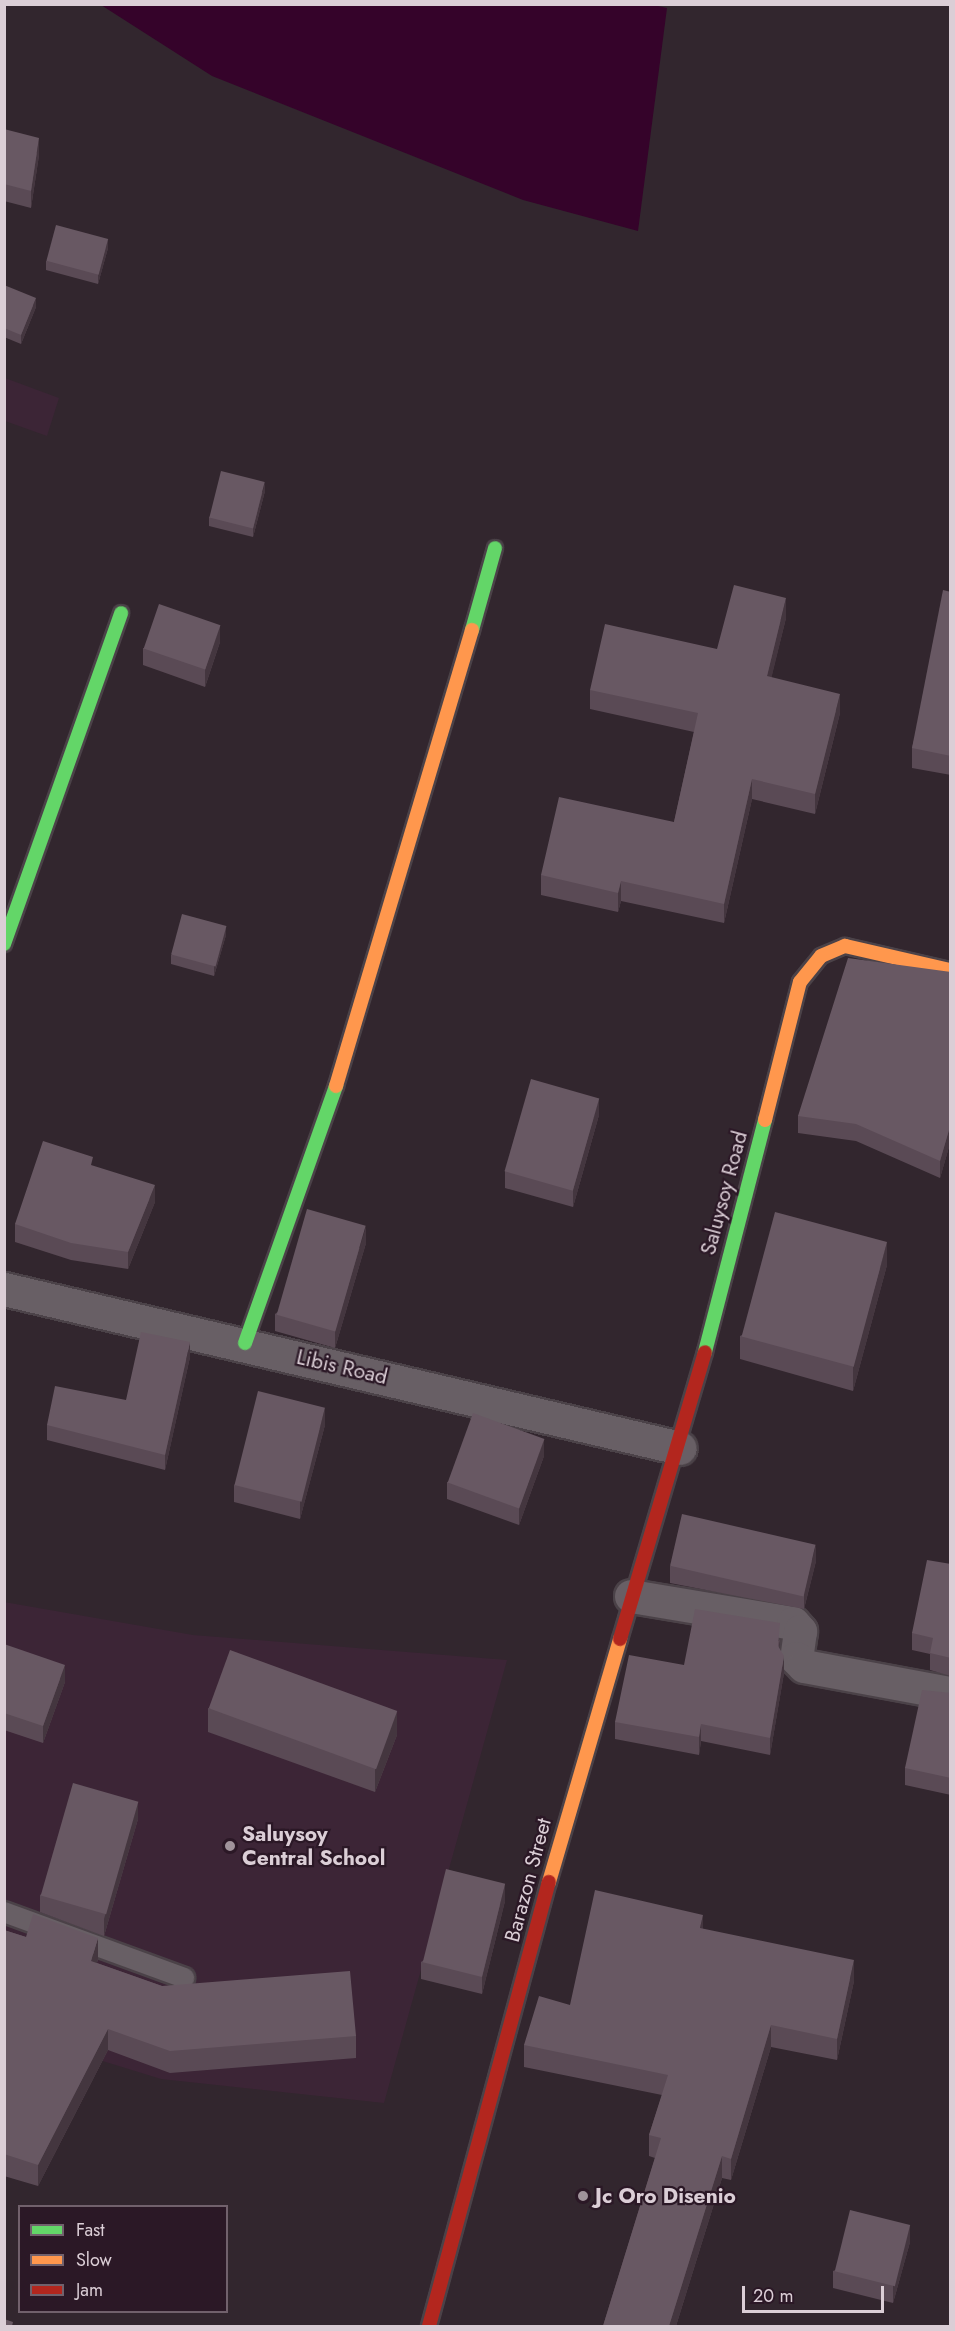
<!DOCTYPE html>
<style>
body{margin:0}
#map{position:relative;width:955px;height:2331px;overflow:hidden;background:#32262e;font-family:Jost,sans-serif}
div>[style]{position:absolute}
.built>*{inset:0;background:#3c2536}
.water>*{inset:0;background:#35032a}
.roads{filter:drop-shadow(2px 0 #4b4248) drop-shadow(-2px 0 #4b4248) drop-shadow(0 2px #4b4248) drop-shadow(0 -2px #4b4248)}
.lane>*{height:20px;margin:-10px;padding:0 10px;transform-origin:10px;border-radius:10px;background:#685f65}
.street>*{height:33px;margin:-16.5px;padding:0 16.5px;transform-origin:16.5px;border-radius:16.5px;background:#685f65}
.fast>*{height:14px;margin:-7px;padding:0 7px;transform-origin:7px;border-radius:7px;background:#63d668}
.slow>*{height:14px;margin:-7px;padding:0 7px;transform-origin:7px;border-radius:7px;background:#ff974d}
.jam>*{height:14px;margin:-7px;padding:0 7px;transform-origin:7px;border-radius:7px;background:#b3261e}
.wall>*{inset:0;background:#5a4a55}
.shaded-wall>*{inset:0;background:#44363f}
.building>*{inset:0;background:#685863;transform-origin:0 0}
.dots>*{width:16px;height:16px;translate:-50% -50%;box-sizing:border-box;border:3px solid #2b1826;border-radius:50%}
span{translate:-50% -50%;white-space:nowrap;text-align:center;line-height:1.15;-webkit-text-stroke:4.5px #2b1826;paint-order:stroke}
.street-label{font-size:21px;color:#dbced6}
.poi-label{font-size:21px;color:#dbced6;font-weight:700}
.left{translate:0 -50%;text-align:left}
.frame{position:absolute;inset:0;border:6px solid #dbced6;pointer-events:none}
.legend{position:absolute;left:18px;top:2205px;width:210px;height:108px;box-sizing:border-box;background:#2b1826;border:2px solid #71616c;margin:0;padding:8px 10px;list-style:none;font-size:18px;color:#dbced6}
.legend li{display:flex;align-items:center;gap:12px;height:30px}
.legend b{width:30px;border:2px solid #71616c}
.scale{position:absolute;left:742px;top:2286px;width:142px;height:27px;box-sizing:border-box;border:3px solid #dbced6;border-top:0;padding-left:8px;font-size:18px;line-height:21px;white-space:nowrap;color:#dbced6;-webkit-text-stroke:4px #2b1826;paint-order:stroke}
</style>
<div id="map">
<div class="built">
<i style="clip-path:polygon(5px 378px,59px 398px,47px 436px,5px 421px)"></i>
<i style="clip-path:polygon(4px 1602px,193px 1635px,507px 1660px,384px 2103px,161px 2079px,5px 2031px)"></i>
</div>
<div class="water">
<i style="clip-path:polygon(649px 4px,667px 8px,638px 231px,523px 200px,212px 76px,101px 5px)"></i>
</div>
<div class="roads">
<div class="lane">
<i style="left:4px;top:1912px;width:192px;rotate:20.1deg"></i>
</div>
<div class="street">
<i style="left:4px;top:1289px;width:694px;rotate:13.24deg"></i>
<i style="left:631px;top:1596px;width:164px;rotate:9.5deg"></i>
<i style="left:793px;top:1623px;width:11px;rotate:49deg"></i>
<i style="left:800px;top:1631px;width:27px;rotate:98deg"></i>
<i style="left:796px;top:1658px;width:11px;rotate:45deg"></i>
<i style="left:804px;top:1666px;width:148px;rotate:10.5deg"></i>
</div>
<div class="fast">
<i style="left:472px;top:630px;width:85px;rotate:-74.3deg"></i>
<i style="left:4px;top:944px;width:351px;rotate:-70.5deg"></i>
<i style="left:245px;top:1343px;width:273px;rotate:-70.5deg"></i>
<i style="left:705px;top:1352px;width:240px;rotate:-75.5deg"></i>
</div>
<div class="slow">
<i style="left:336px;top:1086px;width:476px;rotate:-73.4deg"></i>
<i style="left:765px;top:1120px;width:142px;rotate:-75.8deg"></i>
<i style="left:800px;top:982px;width:33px;rotate:-51deg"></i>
<i style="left:821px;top:956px;width:26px;rotate:-23deg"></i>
<i style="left:845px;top:946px;width:108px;rotate:12.9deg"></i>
<i style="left:549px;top:1882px;width:253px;rotate:-73.7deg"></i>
</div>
<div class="jam">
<i style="left:620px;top:1639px;width:299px;rotate:-73.5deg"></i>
<i style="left:429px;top:2326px;width:460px;rotate:-74.9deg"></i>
</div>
</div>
<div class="wall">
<i style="clip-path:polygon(4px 129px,39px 155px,31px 208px,4px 201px)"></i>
<i style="clip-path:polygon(108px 248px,98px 284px,46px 270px,46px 261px)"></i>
<i style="clip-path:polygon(4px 285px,36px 307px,21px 344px,4px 337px)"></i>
<i style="clip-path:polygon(265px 491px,253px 537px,209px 526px,209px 517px)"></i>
<i style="clip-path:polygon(951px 592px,951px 775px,912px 768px,912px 748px)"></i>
<i style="clip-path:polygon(786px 618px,771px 678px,840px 713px,815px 814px,752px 799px,724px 923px,621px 901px,618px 912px,541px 895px,541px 875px,674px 822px,694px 732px,590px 709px,590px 690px,717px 649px)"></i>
<i style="clip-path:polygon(220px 642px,205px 687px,143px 665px,143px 648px)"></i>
<i style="clip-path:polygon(951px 907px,951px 946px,950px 946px)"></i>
<i style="clip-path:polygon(226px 935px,214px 976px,171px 964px,171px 955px)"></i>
<i style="clip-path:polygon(951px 972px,951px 1140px,940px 1178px,856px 1141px,798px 1133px,798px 1116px)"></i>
<i style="clip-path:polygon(599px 1115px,573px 1207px,505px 1188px,505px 1171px)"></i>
<i style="clip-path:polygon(93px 1166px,155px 1202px,128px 1269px,71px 1260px,15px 1242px,15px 1224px)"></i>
<i style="clip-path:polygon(366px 1243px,335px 1348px,275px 1331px,275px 1314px)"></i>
<i style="clip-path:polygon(887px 1265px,853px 1391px,740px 1359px,740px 1336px)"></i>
<i style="clip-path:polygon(190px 1357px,165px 1470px,47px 1440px,47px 1425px,126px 1400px)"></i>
<i style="clip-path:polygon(325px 1425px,300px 1519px,234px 1502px,234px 1485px)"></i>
<i style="clip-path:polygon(544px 1456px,519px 1525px,447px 1499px,447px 1482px)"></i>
<i style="clip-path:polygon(816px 1561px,804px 1609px,670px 1583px,670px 1566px)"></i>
<i style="clip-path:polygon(951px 1564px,951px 1676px,930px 1670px,930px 1654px,912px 1650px,912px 1633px)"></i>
<i style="clip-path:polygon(780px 1640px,779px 1648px,784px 1673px,770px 1755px,701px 1741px,699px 1755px,615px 1739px,615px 1722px,684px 1665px)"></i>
<i style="clip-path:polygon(4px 1644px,65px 1682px,43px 1743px,4px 1730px)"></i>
<i style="clip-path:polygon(951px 1693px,951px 1795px,905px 1785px,905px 1768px)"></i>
<i style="clip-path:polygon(208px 1708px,397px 1735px,375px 1792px,208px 1732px)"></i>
<i style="clip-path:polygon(138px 1819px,104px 1936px,40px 1912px,40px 1895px)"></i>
<i style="clip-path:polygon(505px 1901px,482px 1994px,421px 1979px,421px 1962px)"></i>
<i style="clip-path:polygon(703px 1929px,854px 1981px,837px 2060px,771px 2047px,731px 2180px,722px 2178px,676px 2326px,603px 2326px,655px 2158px,649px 2156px,649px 2135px,662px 2095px,524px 2067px,524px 2045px,570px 2005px)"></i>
<i style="clip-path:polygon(4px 1930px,26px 1937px,98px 1959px,97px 1963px,162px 1986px,356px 2036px,356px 2058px,170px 2073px,108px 2050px,38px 2186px,4px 2176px)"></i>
<i style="clip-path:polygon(910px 2242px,893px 2303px,833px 2288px,833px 2271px)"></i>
</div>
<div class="shaded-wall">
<i style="clip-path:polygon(39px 138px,39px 155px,31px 208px,31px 191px)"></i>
<i style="clip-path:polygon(108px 239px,108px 248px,98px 284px,98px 275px)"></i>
<i style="clip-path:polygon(36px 298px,36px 307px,21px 344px,21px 335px)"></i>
<i style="clip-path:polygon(265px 482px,265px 491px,253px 537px,253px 528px)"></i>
<i style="clip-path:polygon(786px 598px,786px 618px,767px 696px,767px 676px)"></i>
<i style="clip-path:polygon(220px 625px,220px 642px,205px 687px,205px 670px)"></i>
<i style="clip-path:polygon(840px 694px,840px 713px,815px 814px,815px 794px)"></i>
<i style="clip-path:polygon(752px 779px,752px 799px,724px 923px,724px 904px)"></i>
<i style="clip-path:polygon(621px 881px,621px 901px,618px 912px,618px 893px)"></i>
<i style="clip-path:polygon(226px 926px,226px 935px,214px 976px,214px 967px)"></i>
<i style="clip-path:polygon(599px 1098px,599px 1115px,573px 1207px,573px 1190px)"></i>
<i style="clip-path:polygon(951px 1123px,951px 1140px,940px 1178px,940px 1161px)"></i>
<i style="clip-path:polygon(155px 1185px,155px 1202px,128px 1269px,128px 1252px)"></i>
<i style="clip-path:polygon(366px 1226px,366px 1243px,335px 1348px,335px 1330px)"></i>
<i style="clip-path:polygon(887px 1242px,887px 1265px,853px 1391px,853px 1367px)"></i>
<i style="clip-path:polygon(190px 1342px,190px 1357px,165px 1470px,165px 1455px)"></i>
<i style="clip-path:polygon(325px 1408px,325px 1425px,300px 1519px,300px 1501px)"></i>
<i style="clip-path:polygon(544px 1439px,544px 1456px,519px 1525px,519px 1508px)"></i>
<i style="clip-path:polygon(816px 1544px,816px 1561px,804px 1609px,804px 1592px)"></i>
<i style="clip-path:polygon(784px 1656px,784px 1673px,770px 1755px,770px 1738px)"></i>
<i style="clip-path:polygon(65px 1665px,65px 1682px,43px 1743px,43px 1726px)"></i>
<i style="clip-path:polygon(397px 1711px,397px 1735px,375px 1792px,375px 1769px)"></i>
<i style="clip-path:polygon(701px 1724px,701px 1741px,699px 1755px,699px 1737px)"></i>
<i style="clip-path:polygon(138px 1802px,138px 1819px,104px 1936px,104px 1919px)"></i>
<i style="clip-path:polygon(505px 1884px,505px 1901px,482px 1994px,482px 1977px)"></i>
<i style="clip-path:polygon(703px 1915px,703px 1937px,700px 1928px)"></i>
<i style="clip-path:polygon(98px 1938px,98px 1959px,91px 1982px,91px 1961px)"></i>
<i style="clip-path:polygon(854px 1960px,854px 1981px,837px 2060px,837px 2039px)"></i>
<i style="clip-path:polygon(771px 2025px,771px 2047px,731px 2180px,731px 2159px)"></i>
<i style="clip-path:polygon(108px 2029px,108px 2050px,38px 2186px,38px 2165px)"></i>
<i style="clip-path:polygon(722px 2156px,722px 2178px,676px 2326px,669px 2326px)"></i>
<i style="clip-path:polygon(910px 2225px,910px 2242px,893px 2303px,893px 2286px)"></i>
</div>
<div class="building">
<i style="clip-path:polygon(4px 129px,39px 138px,31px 191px,4px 184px)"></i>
<i style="left:56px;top:225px;width:54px;height:37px;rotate:15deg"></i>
<i style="clip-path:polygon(4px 285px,36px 298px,21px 335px,4px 328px)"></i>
<i style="left:221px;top:471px;width:45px;height:48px;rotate:14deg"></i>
<i style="clip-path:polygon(734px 585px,786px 598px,767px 676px,840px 694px,815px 794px,752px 779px,724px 904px,621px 881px,618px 893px,541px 875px,559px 797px,674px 822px,698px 713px,590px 690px,605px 624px,717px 649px)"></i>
<i style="clip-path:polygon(943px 590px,951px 592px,951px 756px,912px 748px)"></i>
<i style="left:159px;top:604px;width:65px;height:47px;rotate:19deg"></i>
<i style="left:182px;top:914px;width:46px;height:42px;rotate:15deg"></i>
<i style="clip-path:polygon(848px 958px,951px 972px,951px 1123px,940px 1161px,856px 1124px,798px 1116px)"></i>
<i style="left:531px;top:1079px;width:71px;height:96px;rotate:16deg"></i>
<i style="clip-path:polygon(43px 1141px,93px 1157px,91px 1165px,155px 1185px,128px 1252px,71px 1243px,15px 1224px)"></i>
<i style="left:307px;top:1209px;width:61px;height:110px;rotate:16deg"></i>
<i style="left:775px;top:1212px;width:116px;height:129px;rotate:15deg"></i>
<i style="clip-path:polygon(141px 1332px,190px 1342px,165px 1455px,47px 1425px,55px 1386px,126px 1400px)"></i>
<i style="left:258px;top:1391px;width:69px;height:97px;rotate:14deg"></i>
<i style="left:473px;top:1413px;width:76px;height:74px;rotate:20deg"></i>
<i style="left:682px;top:1514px;width:137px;height:53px;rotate:13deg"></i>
<i style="clip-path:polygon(927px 1560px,951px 1564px,951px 1658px,930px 1653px,933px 1638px,912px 1633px)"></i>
<i style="clip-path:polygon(695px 1609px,780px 1623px,778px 1646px,784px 1656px,770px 1738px,701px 1724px,699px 1737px,615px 1722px,629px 1655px,684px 1665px)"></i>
<i style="clip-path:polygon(4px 1644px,65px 1665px,43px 1726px,4px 1713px)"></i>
<i style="left:230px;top:1650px;width:178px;height:62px;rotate:20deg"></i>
<i style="clip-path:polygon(922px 1690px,951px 1693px,951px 1778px,905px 1768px)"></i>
<i style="left:73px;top:1783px;width:68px;height:117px;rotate:16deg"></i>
<i style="left:446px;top:1869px;width:61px;height:96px;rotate:14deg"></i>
<i style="clip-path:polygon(595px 1890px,703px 1915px,700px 1928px,854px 1960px,837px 2039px,771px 2025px,731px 2159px,722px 2156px,669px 2326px,603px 2326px,661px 2138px,649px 2135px,668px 2075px,524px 2045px,539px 1996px,570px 2005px)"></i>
<i style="clip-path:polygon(33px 1914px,98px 1938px,91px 1961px,162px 1986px,350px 1971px,356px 2036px,170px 2051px,108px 2029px,38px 2165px,4px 2154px,4px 1930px,26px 1937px)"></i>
<i style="left:850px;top:2210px;width:62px;height:63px;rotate:14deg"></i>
<i style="clip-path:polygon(4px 2319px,13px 2322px,12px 2326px,4px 2326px)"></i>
</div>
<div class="dots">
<i style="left:230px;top:1846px;background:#a0939b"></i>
<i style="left:583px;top:2196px;background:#a0939b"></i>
</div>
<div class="street-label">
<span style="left:724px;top:1193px;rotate:-75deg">Saluysoy Road</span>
<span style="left:342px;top:1367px;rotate:13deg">Libis Road</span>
<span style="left:528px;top:1880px;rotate:-75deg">Barazon Street</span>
</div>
<div class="poi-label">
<span class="left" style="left:242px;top:1846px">Saluysoy<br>Central School</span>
<span class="left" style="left:595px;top:2196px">Jc Oro Disenio</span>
</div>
<div class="frame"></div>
<ul class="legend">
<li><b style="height:8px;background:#63d668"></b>Fast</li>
<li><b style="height:8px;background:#ff974d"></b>Slow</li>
<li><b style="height:8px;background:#b3261e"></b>Jam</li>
</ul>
<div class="scale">20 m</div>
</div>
